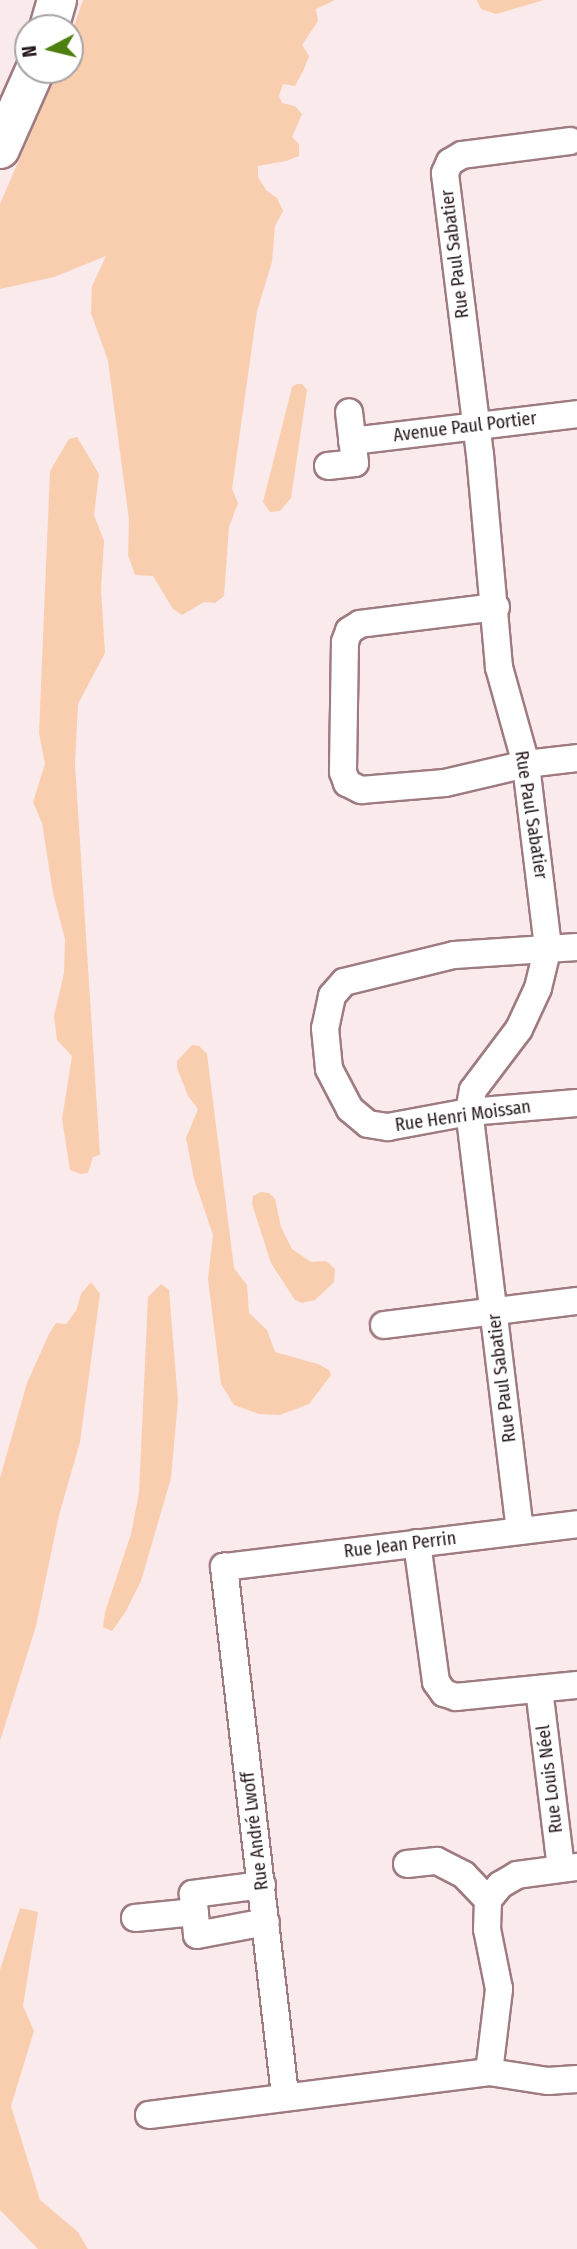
<!DOCTYPE html>
<meta charset="utf-8">
<style>
body{margin:0}
#map{position:relative;width:577px;height:2249px;overflow:hidden;background:#faeaec;font-family:"Fira Sans Condensed",sans-serif}
div>[style]{position:absolute}
.green>*{inset:0;background:#f9ceae}
.roads{filter:drop-shadow(2px 0 #9e7b80) drop-shadow(-2px 0 #9e7b80) drop-shadow(0 2px #9e7b80) drop-shadow(0 -2px #9e7b80)}
.minor>*{height:26px;margin:-13px;padding:0 13px;transform-origin:13px;border-radius:13px;background:#fff}
.highway>*{height:38px;margin:-19px;padding:0 19px;transform-origin:19px;border-radius:19px;background:#fff}
span{translate:-50% -50%;white-space:nowrap;text-align:center;line-height:1.15;-webkit-text-stroke:6px #fff;paint-order:stroke}
.street-label{font-size:18px;color:#251719}
.north{position:absolute;left:14px;top:14px;width:70px;height:70px;box-sizing:border-box;background:#fff;border:2px solid #a8a2a3;border-radius:50%;rotate:263deg;font-size:19px;font-weight:700;line-height:28px;text-align:center;color:#251719}
.north::after{content:'';display:block;margin:auto;width:24px;height:32px;background:#4d7f0f;clip-path:polygon(50% 0,100% 100%,50% 72%,0 100%)}
</style>
<div id="map">
<div class="green">
<i style="clip-path:polygon(83px 0,335px 0,316px 9px,318px 21px,302px 45px,309px 56px,304px 69px,295px 86px,283px 84px,279px 96px,282px 103px,295px 106px,302px 114px,292px 137px,299px 144px,299px 156px,286px 161px,258px 166px,258px 177px,266px 190px,277px 198px,283px 211px,275px 226px,272px 262px,257px 311px,232px 489px,238px 503px,229px 527px,224px 596px,215px 603px,204px 602px,182px 615px,173px 609px,153px 576px,135px 575px,128px 555px,129px 520px,108px 361px,91px 313px,92px 286px,106px 256px,54px 277px,0 289px,0 204px,58px 70px,70px 70px,70px 38px)"></i>
<i style="clip-path:polygon(477px 0,544px 0,496px 14px,481px 9px)"></i>
<i style="clip-path:polygon(297px 384px,302px 384px,307px 390px,291px 498px,280px 511px,270px 512px,263px 502px,292px 387px)"></i>
<i style="clip-path:polygon(77px 437px,99px 474px,94px 515px,104px 541px,101px 590px,105px 653px,78px 704px,75px 764px,100px 1155px,93px 1157px,88px 1173px,81px 1174px,70px 1170px,62px 1119px,72px 1056px,57px 1040px,54px 1016px,64px 973px,65px 939px,53px 893px,42px 823px,33px 802px,45px 764px,39px 733px,50px 471px,69px 439px)"></i>
<i style="clip-path:polygon(192px 1045px,199px 1046px,207px 1054px,234px 1268px,247px 1285px,249px 1313px,267px 1330px,275px 1352px,318px 1364px,329px 1370px,331px 1375px,309px 1404px,280px 1415px,259px 1414px,234px 1405px,221px 1384px,208px 1279px,213px 1235px,194px 1179px,186px 1138px,198px 1109px,188px 1096px,177px 1068px,177px 1061px)"></i>
<i style="clip-path:polygon(261px 1192px,269px 1193px,275px 1199px,281px 1227px,292px 1249px,311px 1262px,326px 1261px,335px 1269px,334px 1282px,315px 1300px,302px 1303px,295px 1300px,271px 1263px,252px 1204px,253px 1196px)"></i>
<i style="clip-path:polygon(91px 1282px,100px 1294px,80px 1442px,59px 1515px,36px 1626px,0 1741px,0 1478px,27px 1383px,49px 1334px,56px 1323px,66px 1324px,76px 1311px,81px 1294px)"></i>
<i style="clip-path:polygon(161px 1284px,169px 1290px,178px 1401px,171px 1478px,141px 1581px,126px 1611px,112px 1631px,103px 1627px,105px 1612px,131px 1534px,139px 1493px,148px 1297px)"></i>
<i style="clip-path:polygon(20px 1908px,38px 1912px,23px 2006px,34px 2031px,11px 2106px,40px 2200px,78px 2232px,88px 2249px,38px 2249px,0 2210px,0 1970px)"></i>
</div>
<div class="roads">
<div class="minor">
<i style="left:352px;top:441px;width:227px;rotate:-6.8deg"></i>
<i style="left:328px;top:466px;width:27px;rotate:-6deg"></i>
<i style="left:355px;top:463px;width:51px;rotate:-96.7deg"></i>
<i style="left:496px;top:607px;width:137px;rotate:172.9deg"></i>
<i style="left:360px;top:624px;width:13px;rotate:148deg"></i>
<i style="left:349px;top:631px;width:12px;rotate:110deg"></i>
<i style="left:345px;top:642px;width:130px;rotate:90.9deg"></i>
<i style="left:343px;top:772px;width:12px;rotate:70deg"></i>
<i style="left:347px;top:783px;width:16px;rotate:27deg"></i>
<i style="left:361px;top:790px;width:84px;rotate:-4.8deg"></i>
<i style="left:445px;top:783px;width:83px;rotate:-13.2deg"></i>
<i style="left:526px;top:764px;width:51px;rotate:-6.7deg"></i>
<i style="left:577px;top:947px;width:123px;rotate:176.3deg"></i>
<i style="left:454px;top:955px;width:113px;rotate:166.2deg"></i>
<i style="left:344px;top:982px;width:18px;rotate:131deg"></i>
<i style="left:332px;top:996px;width:33px;rotate:102deg"></i>
<i style="left:325px;top:1028px;width:41px;rotate:84.4deg"></i>
<i style="left:329px;top:1069px;width:45px;rotate:62.3deg"></i>
<i style="left:350px;top:1109px;width:23px;rotate:40deg"></i>
<i style="left:368px;top:1124px;width:20px;rotate:9deg"></i>
<i style="left:388px;top:1127px;width:82px;rotate:-10.5deg"></i>
<i style="left:469px;top:1112px;width:108px;rotate:-4.8deg"></i>
<i style="left:384px;top:1325px;width:194px;rotate:-7.1deg"></i>
<i style="left:520px;top:1531px;width:422px;rotate:-96.9deg"></i>
<i style="left:469px;top:1112px;width:22px;rotate:-80deg"></i>
<i style="left:473px;top:1090px;width:76px;rotate:-53deg"></i>
<i style="left:519px;top:1029px;width:45px;rotate:-65.1deg"></i>
<i style="left:538px;top:988px;width:42px;rotate:-76.3deg"></i>
<i style="left:548px;top:947px;width:184px;rotate:-96.9deg"></i>
<i style="left:526px;top:764px;width:101px;rotate:-105.6deg"></i>
<i style="left:499px;top:667px;width:213px;rotate:-95.1deg"></i>
<i style="left:480px;top:455px;width:284px;rotate:-97.1deg"></i>
<i style="left:445px;top:173px;width:12px;rotate:-66deg"></i>
<i style="left:450px;top:162px;width:14px;rotate:-30deg"></i>
<i style="left:462px;top:155px;width:109px;rotate:-7.4deg"></i>
<i style="left:417px;top:1543px;width:140px;rotate:82.2deg"></i>
<i style="left:436px;top:1682px;width:14px;rotate:54deg"></i>
<i style="left:444px;top:1693px;width:13px;rotate:18deg"></i>
<i style="left:456px;top:1697px;width:122px;rotate:-5.7deg"></i>
<i style="left:539px;top:1689px;width:180px;rotate:83deg"></i>
<i style="left:407px;top:1864px;width:30px;rotate:-6deg"></i>
<i style="left:437px;top:1861px;width:30px;rotate:27deg"></i>
<i style="left:464px;top:1875px;width:35px;rotate:46deg"></i>
<i style="left:262px;top:1885px;width:70px;rotate:172.6deg"></i>
<i style="left:193px;top:1894px;width:41px;rotate:84.4deg"></i>
<i style="left:197px;top:1935px;width:70px;rotate:-10.7deg"></i>
<i style="left:135px;top:1918px;width:60px;rotate:-5.7deg"></i>
<i style="left:489px;top:2072px;width:84px;rotate:-83.1deg"></i>
<i style="left:499px;top:1989px;width:61px;rotate:-101.3deg"></i>
<i style="left:487px;top:1929px;width:29px;rotate:-88deg"></i>
<i style="left:488px;top:1900px;width:19px;rotate:-51deg"></i>
<i style="left:500px;top:1885px;width:20px;rotate:-30deg"></i>
<i style="left:517px;top:1875px;width:61px;rotate:-7.6deg"></i>
<i style="left:285px;top:2095px;width:532px;rotate:-96.59deg"></i>
<i style="left:224px;top:1567px;width:356px;rotate:-6.9deg"></i>
<i style="left:149px;top:2115px;width:343px;rotate:-7.2deg"></i>
<i style="left:489px;top:2072px;width:60px;rotate:8.7deg"></i>
<i style="left:548px;top:2081px;width:29px;rotate:-4deg"></i>
</div>
<div class="highway">
<i style="left:49px;top:28px;width:29px;rotate:-74deg"></i>
<i style="left:0;top:149px;width:86px;rotate:-66.1deg"></i>
</div>
</div>
<div class="street-label">
<span style="left:455px;top:254px;rotate:-97deg">Rue Paul Sabatier</span>
<span style="left:465px;top:427px;rotate:-7deg">Avenue Paul Portier</span>
<span style="left:531px;top:815px;rotate:81deg">Rue Paul Sabatier</span>
<span style="left:463px;top:1116px;rotate:-8deg">Rue Henri Moissan</span>
<span style="left:502px;top:1378px;rotate:-97deg">Rue Paul Sabatier</span>
<span style="left:400px;top:1545px;rotate:-7deg">Rue Jean Perrin</span>
<span style="left:550px;top:1779px;rotate:-97deg">Rue Louis Néel</span>
<span style="left:255px;top:1831px;rotate:-97deg">Rue André Lwoff</span>
</div>
<div class="north">N</div>
</div>
